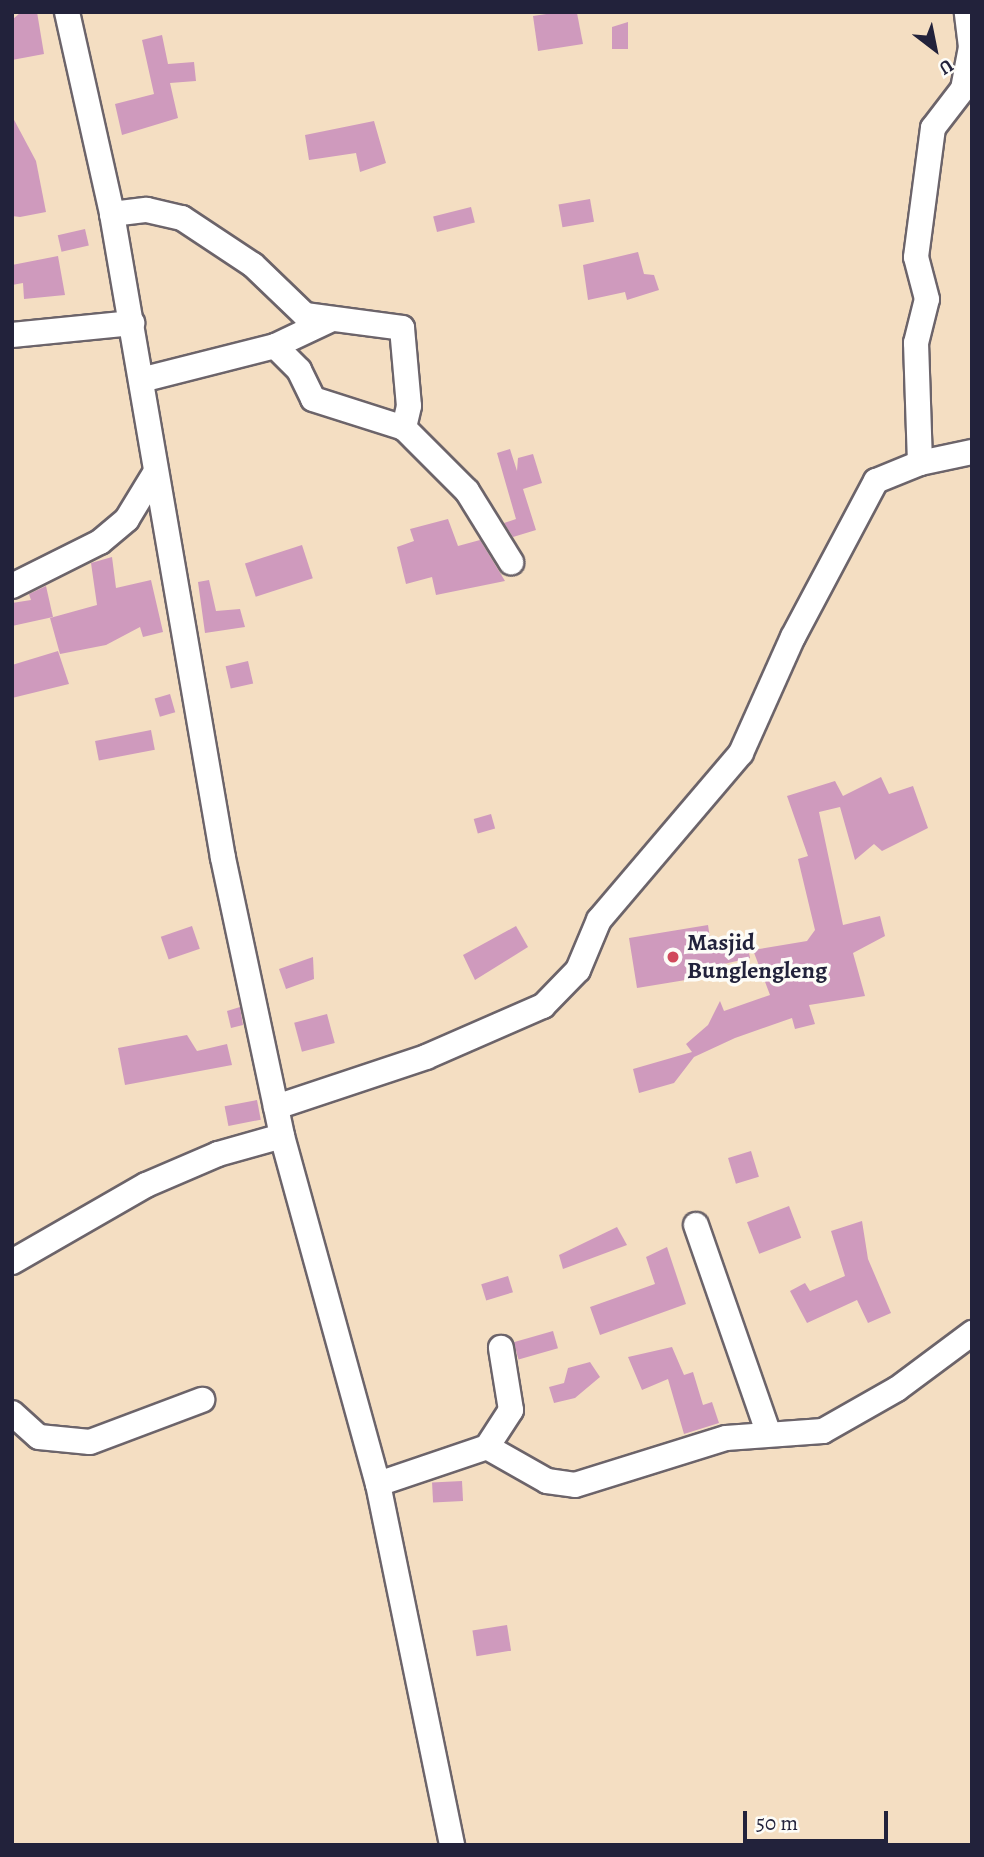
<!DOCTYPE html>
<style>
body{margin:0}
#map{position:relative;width:984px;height:1857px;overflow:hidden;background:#f4dec2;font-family:Alegreya,serif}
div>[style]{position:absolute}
.building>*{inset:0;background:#cf9abd;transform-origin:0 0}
.roads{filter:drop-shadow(2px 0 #6c646a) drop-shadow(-2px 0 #6c646a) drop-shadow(0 2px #6c646a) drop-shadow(0 -2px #6c646a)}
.minor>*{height:24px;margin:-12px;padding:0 12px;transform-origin:12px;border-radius:12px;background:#fff}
.dots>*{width:19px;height:19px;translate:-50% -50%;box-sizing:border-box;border:4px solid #fdfcf7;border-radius:50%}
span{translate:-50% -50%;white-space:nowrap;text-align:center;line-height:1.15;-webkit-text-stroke:7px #fdfcf7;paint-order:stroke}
.poi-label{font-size:24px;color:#22223b;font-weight:700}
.left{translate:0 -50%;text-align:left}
.frame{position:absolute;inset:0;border:14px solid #22223b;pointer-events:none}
.north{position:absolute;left:900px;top:14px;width:70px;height:70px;-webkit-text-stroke:5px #fdfcf7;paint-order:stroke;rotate:148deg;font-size:19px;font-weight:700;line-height:28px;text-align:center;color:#22223b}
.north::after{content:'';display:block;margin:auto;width:24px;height:32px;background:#22223b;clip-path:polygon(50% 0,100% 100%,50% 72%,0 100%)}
.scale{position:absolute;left:743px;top:1811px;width:145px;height:32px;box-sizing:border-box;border:4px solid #22223b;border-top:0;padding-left:9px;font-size:21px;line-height:24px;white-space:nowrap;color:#22223b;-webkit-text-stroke:5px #fdfcf7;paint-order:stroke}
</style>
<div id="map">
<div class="building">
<i style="clip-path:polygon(21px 12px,37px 12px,44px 54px,12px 60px,12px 20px)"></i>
<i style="clip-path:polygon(553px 13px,577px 13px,583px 44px,538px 51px,533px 16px)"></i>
<i style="clip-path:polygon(628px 22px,628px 49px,612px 49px,612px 27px)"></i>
<i style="clip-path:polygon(162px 35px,168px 64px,194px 62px,196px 81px,170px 83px,178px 118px,122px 135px,115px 104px,154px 94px,142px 40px)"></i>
<i style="clip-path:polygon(12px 116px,36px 161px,46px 212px,20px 217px,12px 216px)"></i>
<i style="clip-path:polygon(374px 121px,386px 163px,360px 172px,356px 153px,309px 160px,305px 135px)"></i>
<i style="left:590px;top:199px;width:23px;height:32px;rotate:80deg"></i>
<i style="left:471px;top:207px;width:16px;height:39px;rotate:76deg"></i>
<i style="left:85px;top:229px;width:17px;height:28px;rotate:77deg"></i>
<i style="clip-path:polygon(638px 252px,644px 274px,654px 275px,659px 290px,627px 300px,625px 292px,588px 300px,583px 265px)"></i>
<i style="clip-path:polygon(58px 256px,65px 295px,24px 299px,23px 283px,12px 285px,12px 265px)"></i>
<i style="clip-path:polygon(510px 449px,517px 471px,518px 458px,533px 454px,542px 483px,523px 489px,536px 530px,513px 537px,504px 523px,516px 519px,497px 453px)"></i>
<i style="clip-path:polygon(448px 519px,458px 546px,480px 540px,505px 581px,436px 595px,432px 577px,406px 584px,397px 547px,414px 541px,410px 529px)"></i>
<i style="left:302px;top:545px;width:35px;height:60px;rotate:72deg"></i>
<i style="clip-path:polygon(112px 557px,116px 588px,151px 580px,163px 632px,143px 637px,140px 627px,106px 645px,60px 654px,50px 618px,97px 605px,91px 563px)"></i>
<i style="clip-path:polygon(209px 580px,216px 611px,240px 609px,245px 627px,205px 633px,198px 582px)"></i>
<i style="clip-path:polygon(46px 586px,53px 617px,12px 626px,12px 603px,31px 600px,29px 594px)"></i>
<i style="clip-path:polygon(58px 651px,69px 684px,12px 698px,12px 665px)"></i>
<i style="left:248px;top:661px;width:23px;height:23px;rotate:77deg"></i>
<i style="left:170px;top:694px;width:19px;height:16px;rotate:74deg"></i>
<i style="left:151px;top:730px;width:20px;height:57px;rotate:79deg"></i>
<i style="clip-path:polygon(881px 777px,889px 794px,913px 786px,928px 828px,882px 851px,874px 844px,855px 860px,840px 807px,819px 812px,843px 925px,880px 916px,885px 936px,853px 953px,865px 996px,809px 1005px,815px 1024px,795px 1029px,792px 1018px,735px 1038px,694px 1057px,674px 1083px,639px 1093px,633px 1069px,692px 1052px,686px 1044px,708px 1025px,720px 1001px,724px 1011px,770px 995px,753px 950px,807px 941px,815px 930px,798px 859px,808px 856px,787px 796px,835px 781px,843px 796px)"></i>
<i style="left:491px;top:814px;width:15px;height:18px;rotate:74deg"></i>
<i style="clip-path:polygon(708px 925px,712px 951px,747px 943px,750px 958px,715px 966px,716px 975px,637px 988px,629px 938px)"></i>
<i style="left:192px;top:926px;width:24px;height:33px;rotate:71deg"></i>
<i style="clip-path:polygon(516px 926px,528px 947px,475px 980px,463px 955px)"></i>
<i style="clip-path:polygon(313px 957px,314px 979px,286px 989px,279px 969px)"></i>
<i style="clip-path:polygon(240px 1007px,243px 1025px,231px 1028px,227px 1011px)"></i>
<i style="left:327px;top:1014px;width:30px;height:34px;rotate:75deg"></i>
<i style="clip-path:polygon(187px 1035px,197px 1051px,227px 1044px,232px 1065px,125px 1085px,118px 1048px)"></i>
<i style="left:257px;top:1100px;width:20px;height:33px;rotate:79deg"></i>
<i style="left:751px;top:1151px;width:27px;height:24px;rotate:73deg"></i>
<i style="left:789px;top:1206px;width:34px;height:45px;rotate:69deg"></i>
<i style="clip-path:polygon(862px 1221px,868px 1259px,891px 1313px,868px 1323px,857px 1300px,807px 1323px,790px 1291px,805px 1283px,810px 1291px,845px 1276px,831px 1231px)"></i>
<i style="clip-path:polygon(617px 1227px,627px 1245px,563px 1269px,559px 1255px)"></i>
<i style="clip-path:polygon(667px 1247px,686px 1304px,600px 1335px,590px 1307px,655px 1284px,646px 1257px)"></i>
<i style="left:508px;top:1276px;width:17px;height:28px;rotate:73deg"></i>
<i style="left:553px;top:1331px;width:18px;height:41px;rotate:74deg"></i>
<i style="clip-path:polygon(672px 1347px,684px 1375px,693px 1372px,703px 1405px,712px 1402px,719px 1423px,684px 1434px,668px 1379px,642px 1390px,628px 1357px)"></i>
<i style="clip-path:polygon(590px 1362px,600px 1377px,575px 1398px,554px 1403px,549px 1387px,564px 1383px,568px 1368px)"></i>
<i style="left:462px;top:1481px;width:20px;height:30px;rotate:87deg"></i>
<i style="left:507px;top:1625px;width:26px;height:35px;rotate:81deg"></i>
</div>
<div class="roads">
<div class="minor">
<i style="left:67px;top:12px;width:207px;rotate:77.4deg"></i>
<i style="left:112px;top:214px;width:653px;rotate:80.22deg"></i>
<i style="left:223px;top:858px;width:284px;rotate:78deg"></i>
<i style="left:282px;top:1136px;width:361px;rotate:74.6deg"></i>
<i style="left:378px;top:1484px;width:369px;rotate:78.4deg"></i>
<i style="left:112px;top:214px;width:35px;rotate:-7deg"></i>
<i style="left:147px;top:210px;width:36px;rotate:13deg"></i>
<i style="left:182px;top:218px;width:85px;rotate:33.5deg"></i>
<i style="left:253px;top:265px;width:72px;rotate:43.9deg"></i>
<i style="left:305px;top:315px;width:98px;rotate:7.6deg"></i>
<i style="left:402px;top:328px;width:78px;rotate:84.9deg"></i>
<i style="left:409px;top:406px;width:23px;rotate:103deg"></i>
<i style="left:404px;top:428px;width:89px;rotate:45deg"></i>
<i style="left:467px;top:491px;width:84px;rotate:58.2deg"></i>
<i style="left:12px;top:335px;width:121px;rotate:-5.7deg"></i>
<i style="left:275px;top:346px;width:34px;rotate:45deg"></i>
<i style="left:299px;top:370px;width:32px;rotate:64deg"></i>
<i style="left:313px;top:399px;width:96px;rotate:17.7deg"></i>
<i style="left:141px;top:380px;width:138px;rotate:-14.2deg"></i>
<i style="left:275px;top:346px;width:61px;rotate:-25.3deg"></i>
<i style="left:920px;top:463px;width:53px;rotate:-11.9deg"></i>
<i style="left:12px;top:586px;width:98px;rotate:-26.6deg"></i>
<i style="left:100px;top:542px;width:35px;rotate:-40deg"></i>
<i style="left:127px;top:519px;width:54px;rotate:-58.7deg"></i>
<i style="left:276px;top:1107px;width:158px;rotate:-18.4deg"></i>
<i style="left:426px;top:1057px;width:128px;rotate:-23.6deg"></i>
<i style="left:543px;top:1006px;width:50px;rotate:-45.8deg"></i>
<i style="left:578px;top:970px;width:54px;rotate:-67.2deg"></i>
<i style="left:599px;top:920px;width:219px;rotate:-49.6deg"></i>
<i style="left:741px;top:753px;width:127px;rotate:-65.9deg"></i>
<i style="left:793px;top:637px;width:177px;rotate:-62deg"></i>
<i style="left:876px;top:481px;width:48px;rotate:-22.2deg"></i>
<i style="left:920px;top:463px;width:120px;rotate:-91.9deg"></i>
<i style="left:916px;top:343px;width:45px;rotate:-76deg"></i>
<i style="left:927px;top:299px;width:43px;rotate:-104.7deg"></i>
<i style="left:916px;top:257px;width:130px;rotate:-82.5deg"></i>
<i style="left:933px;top:128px;width:49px;rotate:-52.4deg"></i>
<i style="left:963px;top:89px;width:43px;rotate:-79.2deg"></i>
<i style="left:971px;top:47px;width:35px;rotate:-97deg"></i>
<i style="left:696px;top:1225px;width:219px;rotate:70.8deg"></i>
<i style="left:12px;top:1262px;width:155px;rotate:-29.9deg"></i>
<i style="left:146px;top:1185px;width:78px;rotate:-23.3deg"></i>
<i style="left:218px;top:1154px;width:66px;rotate:-15.7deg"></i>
<i style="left:12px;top:1413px;width:36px;rotate:42deg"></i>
<i style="left:39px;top:1437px;width:51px;rotate:5.6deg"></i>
<i style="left:90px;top:1442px;width:120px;rotate:-20.6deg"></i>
<i style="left:487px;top:1447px;width:44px;rotate:-57deg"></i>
<i style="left:511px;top:1410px;width:63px;rotate:-99.2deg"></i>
<i style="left:378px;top:1484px;width:115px;rotate:-18.7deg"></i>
<i style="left:487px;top:1447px;width:69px;rotate:29.5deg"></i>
<i style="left:547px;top:1481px;width:28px;rotate:8deg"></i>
<i style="left:575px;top:1485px;width:158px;rotate:-17.3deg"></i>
<i style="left:726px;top:1438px;width:97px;rotate:-4.1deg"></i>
<i style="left:823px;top:1431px;width:85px;rotate:-29.6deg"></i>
<i style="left:897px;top:1389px;width:94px;rotate:-36.7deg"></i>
</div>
</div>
<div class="dots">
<i style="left:673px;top:957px;background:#d1495b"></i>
</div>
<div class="poi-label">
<span class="left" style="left:687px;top:957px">Masjid<br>Bunglengleng</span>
</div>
<div class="frame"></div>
<div class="north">U</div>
<div class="scale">50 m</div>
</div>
